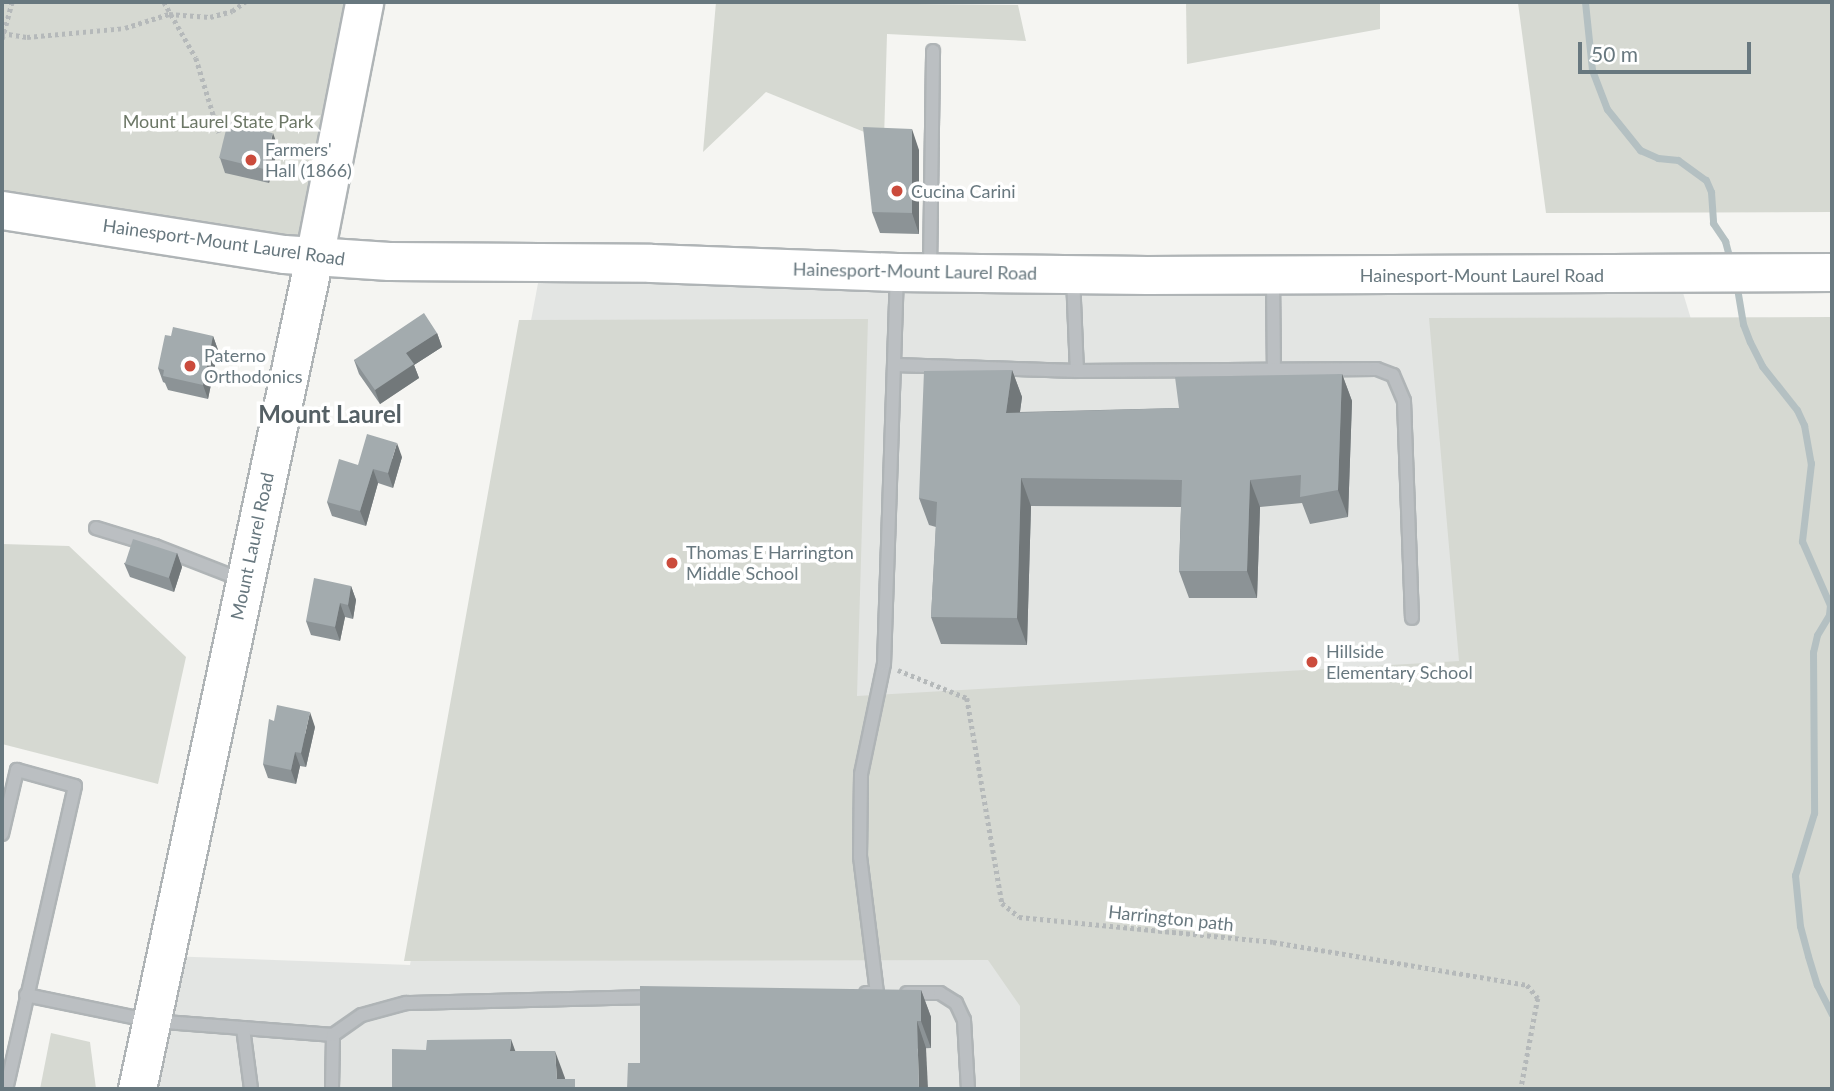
<!DOCTYPE html>
<style>
body{margin:0}
#map{position:relative;width:1834px;height:1091px;overflow:hidden;background:#f5f5f2;font-family:Lato,sans-serif}
div>[style]{position:absolute}
.built>*{inset:0;background:#e3e5e3}
.green>*{inset:0;background:#d6d9d2}
.stream>*{height:7px;margin:-3.5px;padding:0 3.5px;transform-origin:3.5px;border-radius:3.5px;background:#b4c0c2}
.path>*{height:4.5px;margin-top:-2.25px;transform-origin:0;background:repeating-linear-gradient(90deg,#b5b9ba 0 3.5px,transparent 0 7px)}
.roads{filter:drop-shadow(2px 0 #afb4b6) drop-shadow(-2px 0 #afb4b6) drop-shadow(0 2px #afb4b6) drop-shadow(0 -2px #afb4b6)}
.minor>*{height:12px;margin:-6px;padding:0 6px;transform-origin:6px;border-radius:6px;background:#bbbfc2}
.major>*{height:37px;margin:-18.5px;padding:0 18.5px;transform-origin:18.5px;border-radius:18.5px;background:#fff}
.wall>*{inset:0;background:#8c9396}
.shaded-wall>*{inset:0;background:#72787a}
.building>*{inset:0;background:#a3abae;transform-origin:0 0}
.dots>*{width:19px;height:19px;translate:-50% -50%;box-sizing:border-box;border:4px solid #fff;border-radius:50%}
span{translate:-50% -50%;white-space:nowrap;text-align:center;line-height:1.15;-webkit-text-stroke:7px #fff;paint-order:stroke}
.park-label{font-size:18px;color:#6c7766}
.poi-label{font-size:18px;color:#68787f}
.left{translate:0 -50%;text-align:left}
.street-label{font-size:18px;color:#68787f}
.district-label{font-size:24px;color:#556065;font-weight:700}
.frame{position:absolute;inset:0;border:4px solid #68787f;pointer-events:none}
.scale{position:absolute;left:1578px;top:42px;width:173px;height:32px;box-sizing:border-box;border:4px solid #68787f;border-top:0;padding-left:9px;font-size:21px;line-height:24px;white-space:nowrap;color:#68787f;-webkit-text-stroke:5px #fff;paint-order:stroke}
</style>
<div id="map">
<div class="built">
<i style="clip-path:polygon(542px 262px,1677px 273px,1738px 474px,1534px 1089px,138px 1089px,167px 956px,410px 965px)"></i>
</div>
<div class="green">
<i style="clip-path:polygon(2px 2px,361px 2px,314px 258px,2px 206px)"></i>
<i style="clip-path:polygon(716px 2px,1018px 5px,1026px 41px,887px 34px,884px 140px,766px 92px,703px 152px)"></i>
<i style="clip-path:polygon(1186px 2px,1380px 2px,1380px 29px,1187px 64px)"></i>
<i style="clip-path:polygon(1508px 2px,1832px 2px,1832px 212px,1546px 213px,1518px 3px)"></i>
<i style="clip-path:polygon(1832px 317px,1832px 1089px,1020px 1089px,1020px 1006px,988px 960px,404px 961px,519px 320px,868px 319px,857px 696px,1459px 661px,1429px 318px)"></i>
<i style="clip-path:polygon(2px 544px,69px 546px,186px 657px,158px 784px,2px 744px)"></i>
<i style="clip-path:polygon(51px 1033px,90px 1042px,96px 1089px,40px 1089px)"></i>
</div>
<div class="stream">
<i style="left:1585px;top:2px;width:68px;rotate:84.1deg"></i>
<i style="left:1592px;top:70px;width:42px;rotate:69deg"></i>
<i style="left:1607px;top:109px;width:53px;rotate:51.2deg"></i>
<i style="left:1640px;top:150px;width:20px;rotate:24deg"></i>
<i style="left:1658px;top:158px;width:20px;rotate:6deg"></i>
<i style="left:1678px;top:160px;width:34px;rotate:36deg"></i>
<i style="left:1706px;top:180px;width:13px;rotate:67deg"></i>
<i style="left:1711px;top:192px;width:31px;rotate:86deg"></i>
<i style="left:1713px;top:223px;width:22px;rotate:56deg"></i>
<i style="left:1725px;top:241px;width:23px;rotate:75deg"></i>
<i style="left:1736px;top:282px;width:43px;rotate:80.5deg"></i>
<i style="left:1743px;top:324px;width:19px;rotate:69deg"></i>
<i style="left:1750px;top:342px;width:27px;rotate:63deg"></i>
<i style="left:1762px;top:366px;width:56px;rotate:51.5deg"></i>
<i style="left:1797px;top:410px;width:17px;rotate:65deg"></i>
<i style="left:1804px;top:425px;width:39px;rotate:80deg"></i>
<i style="left:1811px;top:463px;width:79px;rotate:96.6deg"></i>
<i style="left:1802px;top:541px;width:70px;rotate:66.4deg"></i>
<i style="left:1830px;top:605px;width:10px;rotate:96deg"></i>
<i style="left:1829px;top:615px;width:23px;rotate:121deg"></i>
<i style="left:1817px;top:635px;width:17px;rotate:103deg"></i>
<i style="left:1813px;top:652px;width:161px;rotate:89.6deg"></i>
<i style="left:1814px;top:813px;width:65px;rotate:107deg"></i>
<i style="left:1795px;top:875px;width:51px;rotate:84.4deg"></i>
<i style="left:1800px;top:926px;width:31px;rotate:75deg"></i>
<i style="left:1808px;top:956px;width:30px;rotate:73deg"></i>
<i style="left:1817px;top:985px;width:33px;rotate:63deg"></i>
</div>
<div class="path">
<i style="left:164px;top:2px;width:64px;rotate:60.3deg"></i>
<i style="left:196px;top:58px;width:78px;rotate:73deg"></i>
<i style="left:2px;top:33px;width:25px;rotate:9deg"></i>
<i style="left:27px;top:37px;width:98px;rotate:-5.2deg"></i>
<i style="left:125px;top:28px;width:46px;rotate:-17.7deg"></i>
<i style="left:169px;top:14px;width:41px;rotate:4.2deg"></i>
<i style="left:210px;top:17px;width:23px;rotate:-15deg"></i>
<i style="left:232px;top:11px;width:16px;rotate:-35deg"></i>
<i style="left:2px;top:39px;width:38px;rotate:-75deg"></i>
<i style="left:898px;top:670px;width:74px;rotate:22.1deg"></i>
<i style="left:967px;top:698px;width:208px;rotate:80.3deg"></i>
<i style="left:1002px;top:903px;width:22px;rotate:39deg"></i>
<i style="left:1019px;top:917px;width:255px;rotate:5.6deg"></i>
<i style="left:1273px;top:942px;width:258px;rotate:9.6deg"></i>
<i style="left:1527px;top:985px;width:17px;rotate:50deg"></i>
<i style="left:1538px;top:998px;width:93px;rotate:100.6deg"></i>
</div>
<div class="roads">
<div class="minor">
<i style="left:930px;top:271px;width:220px;rotate:-89.2deg"></i>
<i style="left:1073px;top:277px;width:94px;rotate:87.6deg"></i>
<i style="left:1273px;top:279px;width:90px;rotate:89.4deg"></i>
<i style="left:895px;top:365px;width:182px;rotate:1.9deg"></i>
<i style="left:1077px;top:371px;width:300px;rotate:-0.4deg"></i>
<i style="left:1377px;top:369px;width:17px;rotate:21deg"></i>
<i style="left:1393px;top:375px;width:28px;rotate:67deg"></i>
<i style="left:1404px;top:401px;width:217px;rotate:87.9deg"></i>
<i style="left:96px;top:528px;width:62px;rotate:17deg"></i>
<i style="left:155px;top:546px;width:93px;rotate:21.3deg"></i>
<i style="left:2px;top:834px;width:66px;rotate:-76.8deg"></i>
<i style="left:17px;top:770px;width:60px;rotate:15.4deg"></i>
<i style="left:75px;top:786px;width:311px;rotate:102.8deg"></i>
<i style="left:866px;top:993px;width:11px"></i>
<i style="left:877px;top:993px;width:137px;rotate:-97.1deg"></i>
<i style="left:860px;top:857px;width:83px;rotate:-89.3deg"></i>
<i style="left:861px;top:774px;width:112px;rotate:-78.2deg"></i>
<i style="left:884px;top:664px;width:388px;rotate:-88.1deg"></i>
<i style="left:907px;top:993px;width:33px"></i>
<i style="left:940px;top:993px;width:19px;rotate:32deg"></i>
<i style="left:956px;top:1003px;width:19px;rotate:65deg"></i>
<i style="left:964px;top:1020px;width:69px;rotate:86.7deg"></i>
<i style="left:26px;top:995px;width:129px;rotate:11.7deg"></i>
<i style="left:152px;top:1021px;width:182px;rotate:4.4deg"></i>
<i style="left:243px;top:1028px;width:62px;rotate:82.5deg"></i>
<i style="left:332px;top:1089px;width:54px;rotate:-88.9deg"></i>
<i style="left:333px;top:1035px;width:35px;rotate:-35deg"></i>
<i style="left:362px;top:1015px;width:46px;rotate:-15.3deg"></i>
<i style="left:406px;top:1003px;width:249px;rotate:-1.4deg"></i>
</div>
<div class="major">
<i style="left:2px;top:210px;width:285px;rotate:8.9deg"></i>
<i style="left:284px;top:254px;width:105px;rotate:3.8deg"></i>
<i style="left:389px;top:261px;width:262px;rotate:0.4deg"></i>
<i style="left:651px;top:263px;width:246px;rotate:2.1deg"></i>
<i style="left:897px;top:272px;width:250px;rotate:0.7deg"></i>
<i style="left:1147px;top:275px;width:685px;rotate:-0.25deg"></i>
<i style="left:137px;top:1089px;width:850px;rotate:-77.98deg"></i>
<i style="left:314px;top:258px;width:261px;rotate:-78.9deg"></i>
</div>
</div>
<div class="wall">
<i style="clip-path:polygon(278px 147px,269px 183px,225px 173px,220px 158px)"></i>
<i style="clip-path:polygon(919px 150px,919px 234px,880px 233px,872px 212px)"></i>
<i style="clip-path:polygon(437px 333px,442px 347px,414px 365px,419px 378px,380px 404px,359px 374px,354px 360px)"></i>
<i style="clip-path:polygon(213px 336px,218px 350px,208px 399px,168px 390px,165px 383px,163px 382px,158px 368px)"></i>
<i style="clip-path:polygon(1012px 370px,1022px 397px,1020px 412px,1179px 408px,1342px 374px,1352px 401px,1348px 517px,1310px 524px,1302px 503px,1260px 507px,1257px 598px,1189px 598px,1179px 571px,1181px 507px,1031px 506px,1027px 645px,941px 644px,931px 617px,936px 527px,929px 525px,919px 498px)"></i>
<i style="clip-path:polygon(402px 457px,393px 488px,378px 483px,366px 526px,332px 516px,327px 502px,358px 465px)"></i>
<i style="clip-path:polygon(177px 553px,182px 567px,174px 592px,130px 577px,124px 563px)"></i>
<i style="clip-path:polygon(351px 586px,356px 600px,353px 619px,345px 617px,340px 641px,311px 635px,306px 621px)"></i>
<i style="clip-path:polygon(315px 727px,306px 767px,300px 766px,296px 784px,268px 778px,263px 764px)"></i>
<i style="clip-path:polygon(921px 990px,931px 1017px,931px 1048px,640px 1063px)"></i>
</div>
<div class="shaded-wall">
<i style="clip-path:polygon(912px 129px,919px 150px,919px 234px,912px 213px)"></i>
<i style="clip-path:polygon(273px 133px,278px 147px,269px 183px,264px 169px)"></i>
<i style="clip-path:polygon(437px 333px,442px 347px,414px 365px,419px 378px,380px 404px,375px 390px,406px 353px)"></i>
<i style="clip-path:polygon(213px 336px,218px 350px,208px 399px,203px 385px)"></i>
<i style="clip-path:polygon(1012px 370px,1022px 397px,1016px 440px,1006px 413px)"></i>
<i style="clip-path:polygon(1342px 374px,1352px 401px,1348px 517px,1338px 490px)"></i>
<i style="clip-path:polygon(397px 443px,402px 457px,393px 488px,388px 473px)"></i>
<i style="clip-path:polygon(373px 469px,378px 483px,366px 526px,360px 511px)"></i>
<i style="clip-path:polygon(1021px 478px,1031px 506px,1027px 645px,1017px 618px)"></i>
<i style="clip-path:polygon(1250px 480px,1260px 507px,1257px 598px,1247px 571px)"></i>
<i style="clip-path:polygon(177px 553px,182px 567px,174px 592px,169px 577px)"></i>
<i style="clip-path:polygon(351px 586px,356px 600px,353px 619px,348px 605px)"></i>
<i style="clip-path:polygon(340px 603px,345px 617px,340px 641px,335px 627px)"></i>
<i style="clip-path:polygon(310px 712px,315px 727px,306px 767px,301px 753px)"></i>
<i style="clip-path:polygon(295px 752px,300px 766px,296px 784px,291px 770px)"></i>
<i style="clip-path:polygon(921px 990px,931px 1017px,931px 1048px,921px 1021px)"></i>
<i style="clip-path:polygon(917px 1021px,926px 1048px,928px 1089px,919px 1089px)"></i>
<i style="clip-path:polygon(511px 1039px,521px 1067px,510px 1051px)"></i>
<i style="clip-path:polygon(555px 1051px,565px 1078px,566px 1089px,557px 1079px)"></i>
</div>
<div class="building">
<i style="left:228px;top:122px;width:46px;height:37px;rotate:14deg"></i>
<i style="clip-path:polygon(863px 127px,912px 129px,912px 213px,872px 212px)"></i>
<i style="clip-path:polygon(424px 313px,437px 333px,406px 353px,414px 364px,375px 390px,354px 360px)"></i>
<i style="clip-path:polygon(173px 327px,213px 336px,203px 385px,163px 376px,164px 370px,158px 368px,165px 335px,171px 336px)"></i>
<i style="clip-path:polygon(1012px 370px,1006px 413px,1179px 408px,1175px 377px,1342px 374px,1338px 490px,1300px 497px,1301px 475px,1250px 480px,1247px 571px,1179px 571px,1182px 480px,1021px 478px,1017px 618px,931px 617px,937px 502px,919px 498px,924px 371px)"></i>
<i style="clip-path:polygon(367px 434px,397px 443px,388px 473px,373px 469px,360px 511px,327px 502px,339px 459px,358px 465px)"></i>
<i style="left:133px;top:539px;width:46px;height:26px;rotate:18deg"></i>
<i style="clip-path:polygon(314px 578px,351px 586px,348px 605px,340px 603px,335px 627px,306px 621px)"></i>
<i style="clip-path:polygon(277px 705px,310px 712px,301px 753px,295px 752px,291px 770px,263px 764px,269px 719px,274px 721px)"></i>
<i style="clip-path:polygon(640px 986px,921px 990px,921px 1021px,917px 1021px,919px 1089px,627px 1089px,628px 1063px,640px 1063px)"></i>
<i style="clip-path:polygon(511px 1039px,510px 1051px,555px 1051px,557px 1079px,575px 1079px,575px 1089px,392px 1089px,392px 1049px,426px 1050px,427px 1040px)"></i>
</div>
<div class="dots">
<i style="left:251px;top:160px;background:#cb4b3c"></i>
<i style="left:897px;top:191px;background:#cb4b3c"></i>
<i style="left:190px;top:366px;background:#cb4b3c"></i>
<i style="left:672px;top:563px;background:#cb4b3c"></i>
<i style="left:1312px;top:662px;background:#cb4b3c"></i>
</div>
<div class="park-label">
<span style="left:218px;top:121px">Mount Laurel State Park</span>
</div>
<div class="poi-label">
<span class="left" style="left:265px;top:160px">Farmers'<br>Hall (1866)</span>
<span class="left" style="left:911px;top:191px">Cucina Carini</span>
<span class="left" style="left:204px;top:366px">Paterno<br>Orthodonics</span>
<span class="left" style="left:686px;top:563px">Thomas E Harrington<br>Middle School</span>
<span class="left" style="left:1326px;top:662px">Hillside<br>Elementary School</span>
</div>
<div class="street-label">
<span style="left:224px;top:242px;rotate:8deg">Hainesport-Mount Laurel Road</span>
<span style="left:915px;top:271px;rotate:1deg">Hainesport-Mount Laurel Road</span>
<span style="left:1482px;top:275px">Hainesport-Mount Laurel Road</span>
<span style="left:252px;top:546px;rotate:-78deg">Mount Laurel Road</span>
<span style="left:1171px;top:918px;rotate:6deg">Harrington path</span>
</div>
<div class="district-label">
<span style="left:330px;top:414px">Mount Laurel</span>
</div>
<div class="frame"></div>
<div class="scale">50 m</div>
</div>
